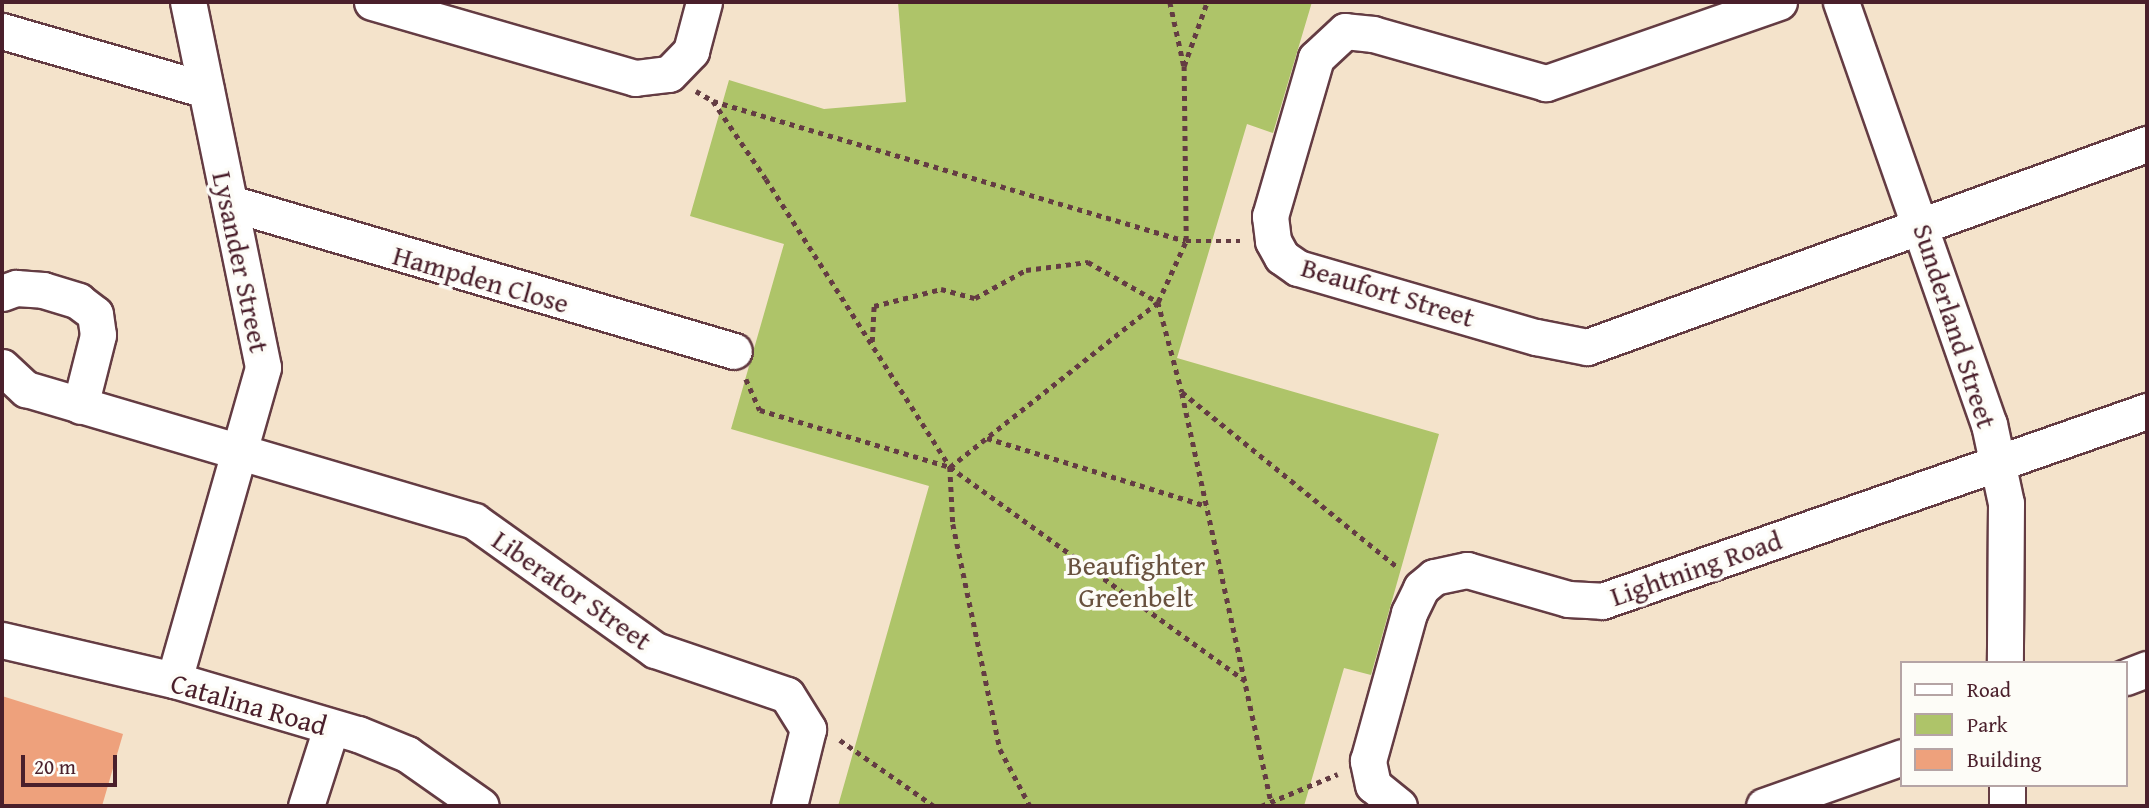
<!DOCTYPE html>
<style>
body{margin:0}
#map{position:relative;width:2149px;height:808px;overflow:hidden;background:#f4e3cb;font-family:"Gentium Book Plus",serif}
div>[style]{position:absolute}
.green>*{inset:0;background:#aec469}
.building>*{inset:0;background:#eea17c}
.path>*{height:4.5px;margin-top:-2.25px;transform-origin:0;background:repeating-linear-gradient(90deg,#643c43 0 5px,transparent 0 10px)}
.roads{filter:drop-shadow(2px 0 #643c43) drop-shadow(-2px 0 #643c43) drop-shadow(0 2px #643c43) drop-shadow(0 -2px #643c43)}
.minor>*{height:35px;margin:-17.5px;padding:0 17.5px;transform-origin:17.5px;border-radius:17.5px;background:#fff}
span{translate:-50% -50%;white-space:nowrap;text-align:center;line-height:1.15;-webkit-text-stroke:7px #fdfcf7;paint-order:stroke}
.street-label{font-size:28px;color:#4a1f2b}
.park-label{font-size:28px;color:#68513e}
.frame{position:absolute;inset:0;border:4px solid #4a1f2b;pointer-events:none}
.legend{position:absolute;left:1900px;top:661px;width:228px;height:126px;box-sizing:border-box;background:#fdfcf7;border:2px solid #b5a4a5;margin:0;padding:9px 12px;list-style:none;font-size:21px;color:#4a1f2b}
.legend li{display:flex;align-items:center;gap:14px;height:35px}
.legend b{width:35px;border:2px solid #b5a4a5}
.scale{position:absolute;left:21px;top:755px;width:96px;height:32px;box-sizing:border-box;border:4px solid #4a1f2b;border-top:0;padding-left:9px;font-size:21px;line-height:24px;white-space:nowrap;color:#4a1f2b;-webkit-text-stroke:5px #fdfcf7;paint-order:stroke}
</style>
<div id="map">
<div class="green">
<i style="clip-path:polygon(898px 2px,1312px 2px,1273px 133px,1247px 124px,1177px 358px,1439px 434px,1371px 675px,1344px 668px,1304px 806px,838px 806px,929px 486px,731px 429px,784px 244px,690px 216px,729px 80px,824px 109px,906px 102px)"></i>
</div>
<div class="building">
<i style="clip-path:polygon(2px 696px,123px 734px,102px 806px,2px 806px)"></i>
</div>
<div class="path">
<i style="left:1170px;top:2px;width:66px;rotate:77.7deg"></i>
<i style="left:696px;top:91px;width:20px;rotate:30deg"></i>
<i style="left:713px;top:101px;width:94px;rotate:55.8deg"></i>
<i style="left:766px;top:179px;width:342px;rotate:57.4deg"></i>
<i style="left:950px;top:467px;width:365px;rotate:35.9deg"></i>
<i style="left:713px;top:101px;width:493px;rotate:16.5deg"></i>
<i style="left:1186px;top:241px;width:54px"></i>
<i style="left:872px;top:342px;width:36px;rotate:-87deg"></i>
<i style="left:874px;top:306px;width:69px;rotate:-14.2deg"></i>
<i style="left:941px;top:289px;width:35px;rotate:15deg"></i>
<i style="left:975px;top:298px;width:58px;rotate:-28.8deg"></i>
<i style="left:1026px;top:270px;width:63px;rotate:-7.4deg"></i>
<i style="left:1088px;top:262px;width:81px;rotate:29.7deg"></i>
<i style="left:1158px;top:302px;width:93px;rotate:75.1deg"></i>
<i style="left:1182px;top:392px;width:277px;rotate:39.1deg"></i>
<i style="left:746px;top:379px;width:34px;rotate:66deg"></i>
<i style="left:760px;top:410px;width:198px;rotate:16.7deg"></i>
<i style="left:950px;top:467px;width:57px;rotate:87deg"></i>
<i style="left:953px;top:524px;width:230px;rotate:78.2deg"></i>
<i style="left:1000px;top:749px;width:64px;rotate:62.2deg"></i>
<i style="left:1182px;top:393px;width:423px;rotate:77.7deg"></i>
<i style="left:987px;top:438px;width:230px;rotate:17.2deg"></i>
<i style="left:950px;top:467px;width:265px;rotate:-38.4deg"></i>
<i style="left:1158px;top:302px;width:67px;rotate:-65.3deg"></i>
<i style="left:1186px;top:241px;width:175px;rotate:-90.7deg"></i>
<i style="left:1184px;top:66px;width:68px;rotate:-70.2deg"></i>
<i style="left:840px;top:740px;width:115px;rotate:35.1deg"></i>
<i style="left:1261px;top:806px;width:83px;rotate:-22.6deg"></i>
</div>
<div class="roads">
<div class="minor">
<i style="left:372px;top:2px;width:274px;rotate:16.1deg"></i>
<i style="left:635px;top:78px;width:34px;rotate:-7deg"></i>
<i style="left:669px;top:74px;width:32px;rotate:-46deg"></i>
<i style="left:691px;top:51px;width:51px;rotate:-75.1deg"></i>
<i style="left:1779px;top:2px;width:247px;rotate:160.8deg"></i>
<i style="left:1546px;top:83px;width:180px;rotate:-164.2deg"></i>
<i style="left:1373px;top:34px;width:28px;rotate:-174deg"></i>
<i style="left:1345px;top:31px;width:40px;rotate:137deg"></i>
<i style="left:1316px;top:58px;width:165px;rotate:106.2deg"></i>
<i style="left:1270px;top:216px;width:25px;rotate:83deg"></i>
<i style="left:1273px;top:241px;width:18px;rotate:61deg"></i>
<i style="left:1282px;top:257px;width:19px;rotate:35deg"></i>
<i style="left:1298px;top:268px;width:248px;rotate:16.2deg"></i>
<i style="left:1536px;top:337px;width:52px;rotate:11.1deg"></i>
<i style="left:1587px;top:347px;width:596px;rotate:-19.93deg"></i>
<i style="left:1841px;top:2px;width:447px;rotate:70.7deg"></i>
<i style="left:1989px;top:424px;width:81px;rotate:77.9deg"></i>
<i style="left:2006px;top:503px;width:160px;rotate:90.4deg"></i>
<i style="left:2px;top:31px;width:212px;rotate:16.1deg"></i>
<i style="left:230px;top:203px;width:525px;rotate:16.36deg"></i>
<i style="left:2px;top:293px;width:15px;rotate:-20deg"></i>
<i style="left:16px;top:288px;width:27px;rotate:4deg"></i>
<i style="left:43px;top:290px;width:37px;rotate:17deg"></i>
<i style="left:78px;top:301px;width:21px;rotate:37deg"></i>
<i style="left:95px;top:314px;width:21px;rotate:82deg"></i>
<i style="left:98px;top:335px;width:73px;rotate:104.2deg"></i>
<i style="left:2px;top:367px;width:33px;rotate:43deg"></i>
<i style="left:26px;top:389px;width:467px;rotate:16.4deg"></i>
<i style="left:474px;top:521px;width:222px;rotate:35.5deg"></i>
<i style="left:655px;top:650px;width:139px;rotate:18.8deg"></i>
<i style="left:787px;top:695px;width:40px;rotate:58deg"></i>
<i style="left:808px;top:729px;width:79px;rotate:103.9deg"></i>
<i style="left:2px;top:640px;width:177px;rotate:13.1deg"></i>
<i style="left:174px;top:680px;width:192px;rotate:16.4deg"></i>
<i style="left:358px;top:734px;width:53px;rotate:22.2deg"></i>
<i style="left:407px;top:754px;width:90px;rotate:35.1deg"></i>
<i style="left:2126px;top:677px;width:22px;rotate:-21deg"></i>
<i style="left:174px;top:680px;width:325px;rotate:-74.1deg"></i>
<i style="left:263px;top:367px;width:373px;rotate:-101.6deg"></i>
<i style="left:2007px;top:785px;width:21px;rotate:90deg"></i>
<i style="left:306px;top:806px;width:82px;rotate:-72.2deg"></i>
<i style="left:1399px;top:806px;width:33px;rotate:-141deg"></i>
<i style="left:1373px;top:785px;width:25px;rotate:-102deg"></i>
<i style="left:1368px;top:761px;width:154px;rotate:-74.5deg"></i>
<i style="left:1409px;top:613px;width:28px;rotate:-64deg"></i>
<i style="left:1421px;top:588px;width:17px;rotate:-40deg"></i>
<i style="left:1434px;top:577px;width:34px;rotate:-12deg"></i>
<i style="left:1467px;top:570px;width:105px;rotate:16deg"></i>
<i style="left:1568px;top:599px;width:34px;rotate:3deg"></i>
<i style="left:1602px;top:601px;width:577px;rotate:-19.22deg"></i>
<i style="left:1764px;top:806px;width:146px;rotate:-19.5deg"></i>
</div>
</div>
<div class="street-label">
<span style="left:241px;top:262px;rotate:78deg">Lysander Street</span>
<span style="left:481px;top:279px;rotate:16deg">Hampden Close</span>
<span style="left:1388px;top:292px;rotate:17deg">Beaufort Street</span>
<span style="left:1955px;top:326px;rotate:72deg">Sunderland Street</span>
<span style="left:1696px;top:568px;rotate:-19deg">Lightning Road</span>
<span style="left:572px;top:590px;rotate:35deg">Liberator Street</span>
<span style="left:249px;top:704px;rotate:16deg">Catalina Road</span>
</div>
<div class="park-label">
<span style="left:1136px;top:581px">Beaufighter<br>Greenbelt</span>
</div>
<div class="frame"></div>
<ul class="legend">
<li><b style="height:9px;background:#fff"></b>Road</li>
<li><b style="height:19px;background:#aec469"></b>Park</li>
<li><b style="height:19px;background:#eea17c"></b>Building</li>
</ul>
<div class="scale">20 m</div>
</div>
